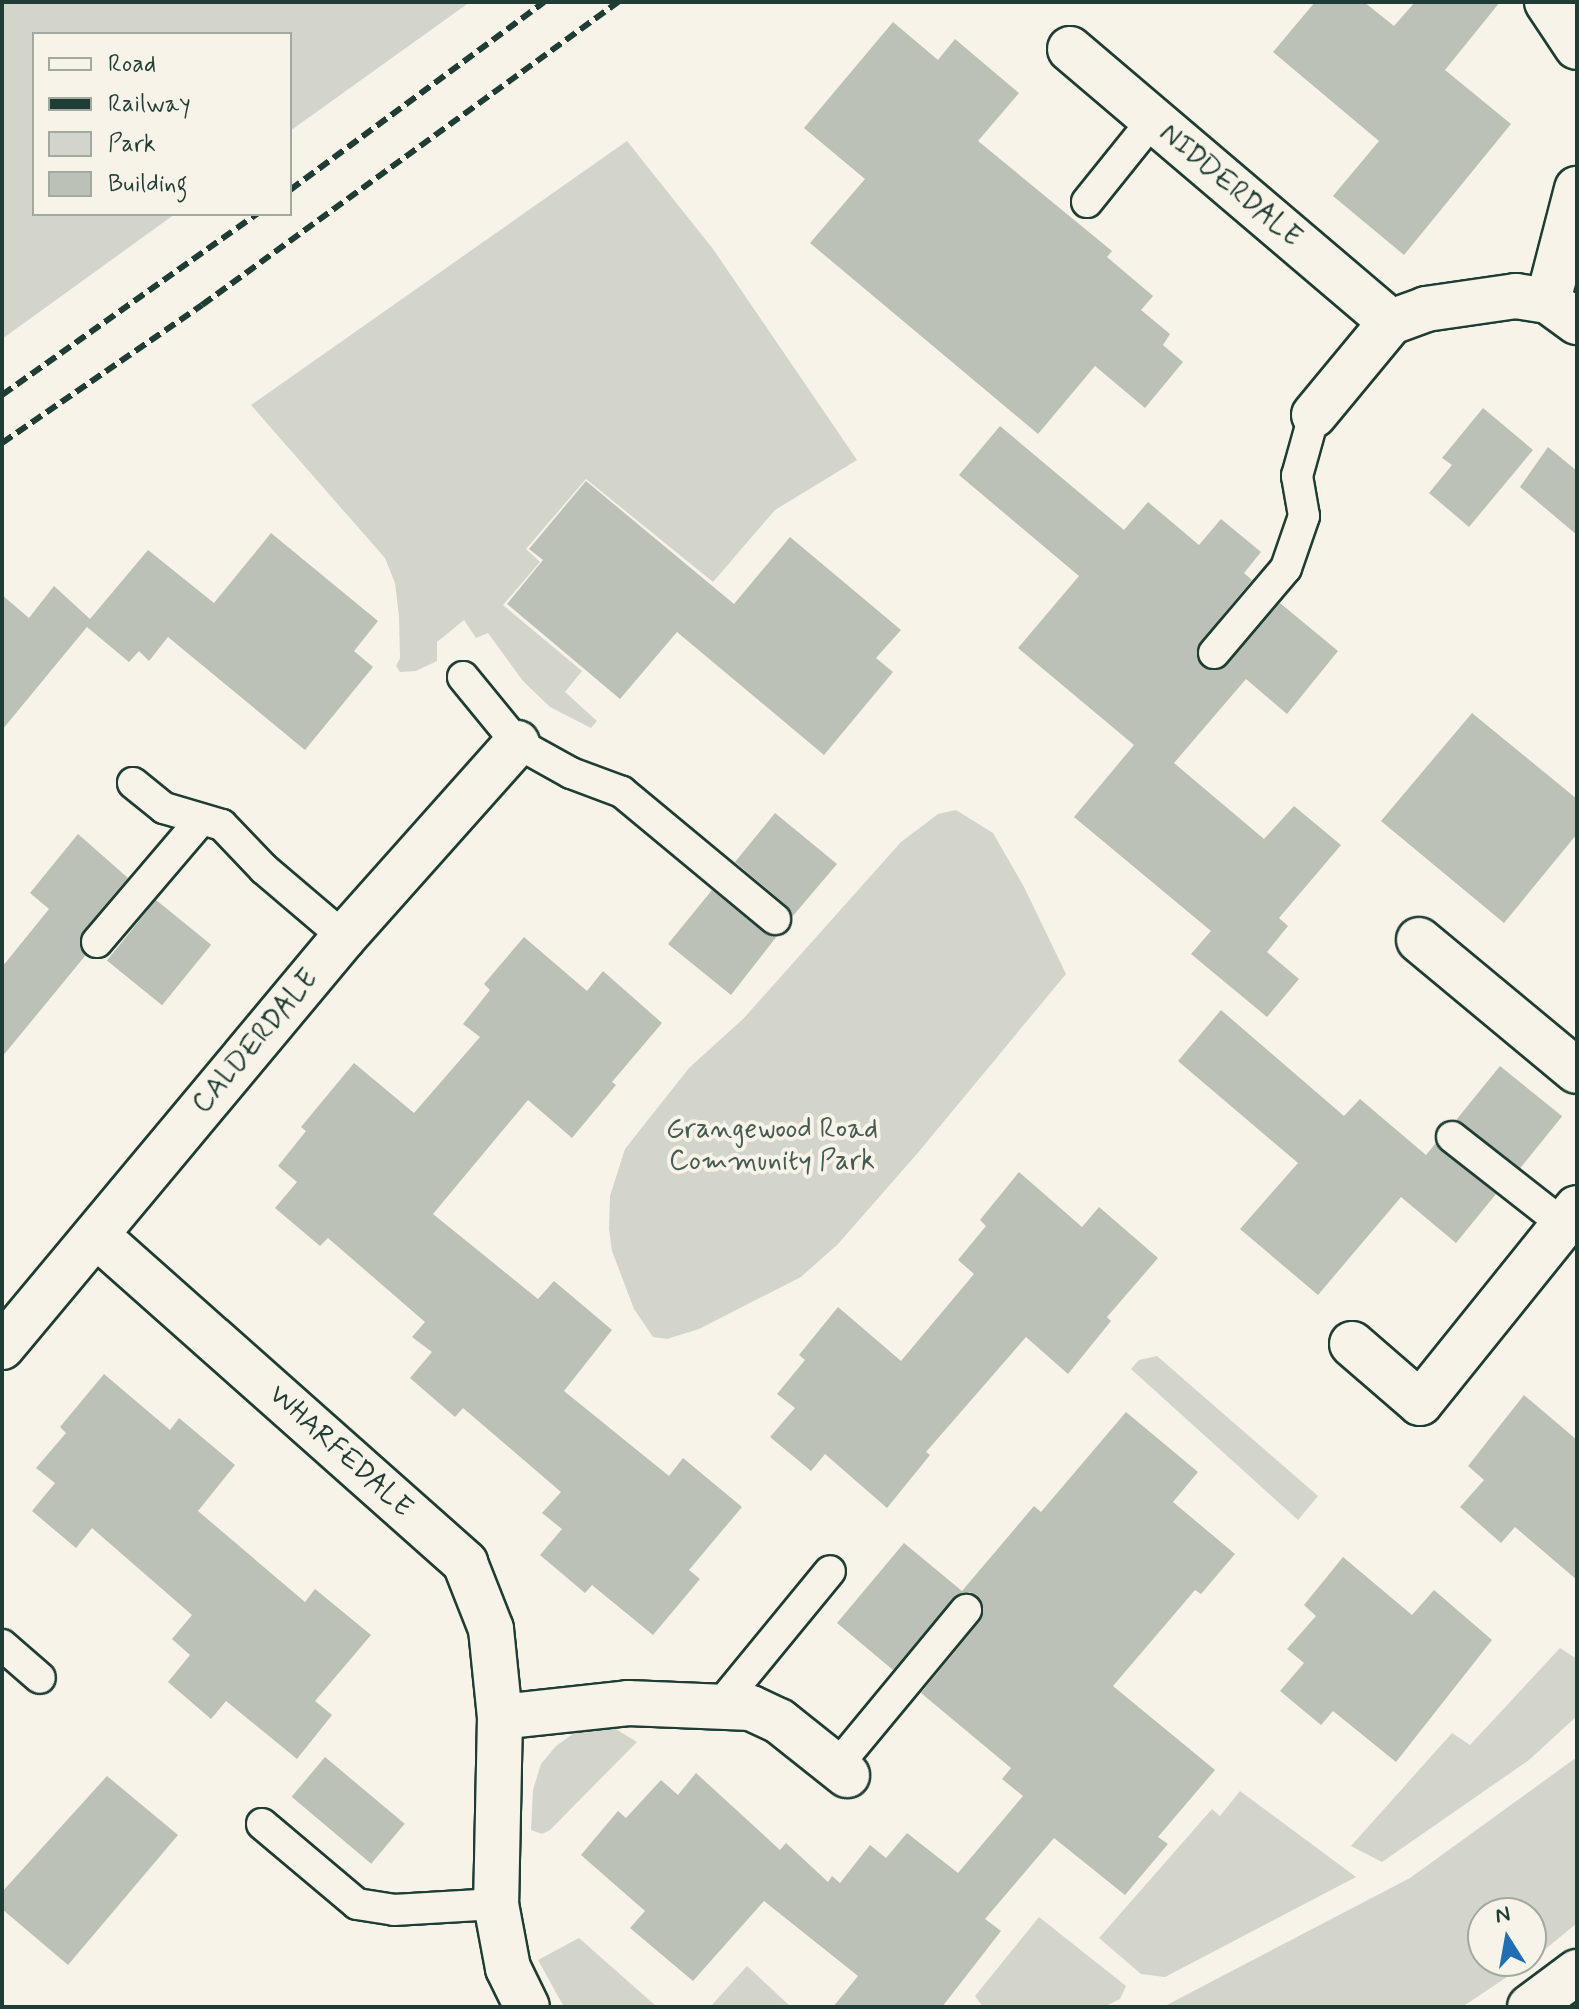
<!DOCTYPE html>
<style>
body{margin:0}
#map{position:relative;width:1579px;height:2009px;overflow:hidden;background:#f7f3e8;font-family:Mynerve,sans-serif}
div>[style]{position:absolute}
.green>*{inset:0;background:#d3d5ca}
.building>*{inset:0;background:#bbc1b6;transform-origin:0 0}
.roads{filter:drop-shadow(2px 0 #1f3d34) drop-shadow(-2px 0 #1f3d34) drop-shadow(0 2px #1f3d34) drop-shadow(0 -2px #1f3d34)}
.service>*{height:30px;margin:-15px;padding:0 15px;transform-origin:15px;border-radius:15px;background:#f7f3e8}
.minor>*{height:44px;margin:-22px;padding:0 22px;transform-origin:22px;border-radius:22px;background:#f7f3e8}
.rail>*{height:6px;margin-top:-3px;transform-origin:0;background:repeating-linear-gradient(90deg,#1f3d34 0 12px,transparent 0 18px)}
span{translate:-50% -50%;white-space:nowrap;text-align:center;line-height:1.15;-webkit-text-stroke:8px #f7f3e8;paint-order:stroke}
.street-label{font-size:28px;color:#1f3d34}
.park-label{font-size:28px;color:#435b52}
.frame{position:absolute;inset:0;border:4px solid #1f3d34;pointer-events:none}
.legend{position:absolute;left:32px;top:32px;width:260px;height:184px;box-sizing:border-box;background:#f7f3e8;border:2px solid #a1aaa0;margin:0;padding:10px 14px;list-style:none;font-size:24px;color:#1f3d34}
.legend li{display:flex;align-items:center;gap:16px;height:40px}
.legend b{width:40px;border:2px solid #a1aaa0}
.north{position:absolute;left:1467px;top:1897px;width:80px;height:80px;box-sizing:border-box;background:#f7f3e8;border:2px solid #a1aaa0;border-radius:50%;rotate:349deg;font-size:22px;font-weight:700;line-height:32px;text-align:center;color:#1f3d34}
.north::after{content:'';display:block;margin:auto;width:28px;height:36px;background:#1f6fb2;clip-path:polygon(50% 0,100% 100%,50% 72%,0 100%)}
</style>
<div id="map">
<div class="green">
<i style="clip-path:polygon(2px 2px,470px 2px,290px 131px,290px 34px,34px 34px,34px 214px,175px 214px,2px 339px)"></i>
<i style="clip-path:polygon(627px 141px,713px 249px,857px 460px,775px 510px,713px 582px,586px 479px,526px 549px,540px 562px,503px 605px,582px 671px,565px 692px,597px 721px,591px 728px,550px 707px,523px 681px,488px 633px,476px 638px,464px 620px,437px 642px,437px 661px,416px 671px,400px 672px,396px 666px,400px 658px,399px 616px,395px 583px,385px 558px,251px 405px)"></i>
<i style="clip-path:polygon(956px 810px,993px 833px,1024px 887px,1066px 974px,916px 1155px,838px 1244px,801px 1277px,699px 1329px,667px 1339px,653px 1337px,634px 1309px,612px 1251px,609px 1229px,610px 1196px,625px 1149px,689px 1068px,744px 1018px,901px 842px,938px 814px)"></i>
<i style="clip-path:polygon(1157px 1356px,1318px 1496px,1298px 1520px,1131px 1369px,1139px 1360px)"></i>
<i style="clip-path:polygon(1560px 1648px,1577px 1659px,1577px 1716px,1529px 1760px,1382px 1862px,1351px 1846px,1452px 1733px,1470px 1745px)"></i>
<i style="clip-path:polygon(583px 1727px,614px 1728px,637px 1742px,550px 1830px,542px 1834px,531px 1830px,533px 1790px,541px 1764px,556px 1746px)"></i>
<i style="clip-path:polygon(1577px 1757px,1577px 1923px,1531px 1961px,1531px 1913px,1483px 1913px,1483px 1961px,1531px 1961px,1462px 2007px,1163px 2007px,1410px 1878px)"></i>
<i style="clip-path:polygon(1240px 1791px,1356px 1877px,1165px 1977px,1141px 1974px,1099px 1938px,1212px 1809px,1220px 1816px)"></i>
<i style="clip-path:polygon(1039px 1917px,1126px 1986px,1120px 1999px,1104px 2007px,983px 2007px,975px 1996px)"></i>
<i style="clip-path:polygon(579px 1938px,657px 2007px,564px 2007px,538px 1960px)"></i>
<i style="clip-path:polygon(747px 1966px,791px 2007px,710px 2007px)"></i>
</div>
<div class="building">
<i style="clip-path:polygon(1315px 2px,1364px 2px,1394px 26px,1415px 2px,1500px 2px,1445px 70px,1511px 124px,1404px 255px,1333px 196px,1379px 141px,1273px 52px)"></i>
<i style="clip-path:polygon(893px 22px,938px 60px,955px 39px,1019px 93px,978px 141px,1112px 251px,1107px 257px,1153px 296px,1141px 310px,1170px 334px,1163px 345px,1183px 362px,1145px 408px,1095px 366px,1038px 434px,810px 243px,865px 179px,804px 128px)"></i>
<i style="clip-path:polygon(1483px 408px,1533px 450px,1469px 527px,1429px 493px,1452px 465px,1442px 458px)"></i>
<i style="clip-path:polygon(1000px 426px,1124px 530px,1148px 502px,1199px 545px,1221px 519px,1261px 552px,1244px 573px,1252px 580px,1200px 642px,1197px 658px,1203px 667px,1219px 670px,1227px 665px,1280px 603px,1338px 651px,1287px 714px,1246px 679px,1174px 763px,1264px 839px,1294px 806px,1341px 845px,1279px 918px,1288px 926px,1267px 952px,1299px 979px,1267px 1017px,1191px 954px,1211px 931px,1074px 817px,1134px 745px,1018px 648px,1079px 576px,959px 475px)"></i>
<i style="clip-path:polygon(1548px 447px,1577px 471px,1577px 535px,1520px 487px)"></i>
<i style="clip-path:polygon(586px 481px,734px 604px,790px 537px,901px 630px,876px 658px,893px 672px,824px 755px,677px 632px,620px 699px,507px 604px,543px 560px,529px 549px)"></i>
<i style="clip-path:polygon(271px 533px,378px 621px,354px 651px,373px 667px,305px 750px,168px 637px,149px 661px,139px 651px,129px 662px,87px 627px,2px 730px,2px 595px,29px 618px,54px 586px,90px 619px,148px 550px,214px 603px)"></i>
<i style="clip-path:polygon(1472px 713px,1577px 799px,1577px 834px,1504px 923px,1381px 821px)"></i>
<i style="clip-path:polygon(775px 813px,837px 864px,792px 917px,786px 905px,735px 862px)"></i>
<i style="clip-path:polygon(78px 834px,128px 878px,83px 931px,80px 947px,85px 956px,2px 1057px,2px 967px,49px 909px,30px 893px)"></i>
<i style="clip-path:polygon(712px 890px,764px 933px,777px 936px,731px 995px,668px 944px)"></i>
<i style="left:156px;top:900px;width:71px;height:78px;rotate:39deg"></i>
<i style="clip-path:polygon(524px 937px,587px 991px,603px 971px,662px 1023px,612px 1082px,616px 1085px,572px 1138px,528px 1100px,433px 1214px,538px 1299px,554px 1281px,612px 1330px,564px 1391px,669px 1476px,683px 1458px,742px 1507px,689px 1570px,700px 1579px,653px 1635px,592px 1585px,585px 1593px,540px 1555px,562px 1529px,542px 1513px,561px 1492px,463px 1408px,455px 1417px,410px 1378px,432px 1352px,412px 1337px,425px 1322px,328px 1238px,320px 1246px,275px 1208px,297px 1182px,278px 1166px,306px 1131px,301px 1127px,354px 1063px,414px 1113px,480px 1037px,463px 1024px,490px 990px,484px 984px)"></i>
<i style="clip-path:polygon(1221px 1010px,1344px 1116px,1360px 1099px,1426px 1155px,1435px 1144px,1496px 1194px,1456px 1243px,1401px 1197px,1318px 1295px,1240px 1229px,1298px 1163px,1178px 1061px)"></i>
<i style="left:1500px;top:1066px;width:80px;height:69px;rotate:39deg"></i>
<i style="clip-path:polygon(1019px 1172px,1082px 1227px,1099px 1207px,1158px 1258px,1107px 1317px,1111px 1321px,1068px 1374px,1026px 1337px,926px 1452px,930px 1455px,887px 1508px,825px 1454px,811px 1471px,770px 1437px,795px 1408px,777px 1394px,805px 1360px,799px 1355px,838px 1307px,901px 1361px,974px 1274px,958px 1260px,986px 1226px,980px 1220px)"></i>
<i style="clip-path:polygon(104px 1374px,170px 1430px,179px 1418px,235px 1465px,198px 1511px,305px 1602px,315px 1589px,371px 1635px,315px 1701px,332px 1715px,297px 1759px,226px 1701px,211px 1719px,168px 1682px,190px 1655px,172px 1639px,192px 1615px,92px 1528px,76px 1548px,32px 1511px,55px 1483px,36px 1468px,66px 1433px,60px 1427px)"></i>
<i style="clip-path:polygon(1524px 1395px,1577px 1440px,1577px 1580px,1515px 1527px,1501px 1543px,1460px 1507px,1484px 1480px,1468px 1466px)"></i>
<i style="clip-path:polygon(1126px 1412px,1198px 1472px,1173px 1502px,1235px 1554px,1201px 1594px,1195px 1590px,1113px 1686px,1215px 1770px,1158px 1837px,1168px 1844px,1125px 1895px,1054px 1838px,985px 1919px,1001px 1931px,942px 2007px,833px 2007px,858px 1976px,764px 1901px,693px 1981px,630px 1928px,645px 1911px,581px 1855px,618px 1811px,626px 1818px,661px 1780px,678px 1795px,696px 1773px,780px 1850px,786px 1843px,828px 1882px,832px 1876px,840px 1883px,870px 1845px,886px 1858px,907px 1833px,958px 1873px,1023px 1796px,1002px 1779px,1011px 1768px,921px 1693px,980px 1621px,982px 1603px,970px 1592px,953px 1598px,893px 1670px,837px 1623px,904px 1543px,962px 1591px,1034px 1506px,1041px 1512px)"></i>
<i style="clip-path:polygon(1343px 1557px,1412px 1615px,1434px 1590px,1492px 1640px,1396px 1762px,1333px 1711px,1321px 1725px,1280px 1691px,1304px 1663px,1287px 1649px,1316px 1616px,1304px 1605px)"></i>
<i style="left:325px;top:1757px;width:104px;height:52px;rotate:40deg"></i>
<i style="clip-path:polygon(107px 1776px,178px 1835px,68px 1965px,2px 1909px,2px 1892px)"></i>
</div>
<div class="roads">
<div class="service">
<i style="left:1087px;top:202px;width:105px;rotate:-51.2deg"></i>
<i style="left:1214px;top:653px;width:111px;rotate:-49.7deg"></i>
<i style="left:1286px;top:568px;width:55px;rotate:-70.9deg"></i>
<i style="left:1304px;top:516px;width:41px;rotate:-99.9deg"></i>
<i style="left:1297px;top:476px;width:63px;rotate:-74.4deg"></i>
<i style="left:463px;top:677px;width:85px;rotate:50.7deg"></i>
<i style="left:517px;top:743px;width:62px;rotate:29.1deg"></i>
<i style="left:571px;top:773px;width:54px;rotate:20.4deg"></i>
<i style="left:622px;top:792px;width:199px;rotate:39.7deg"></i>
<i style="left:133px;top:783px;width:40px;rotate:39deg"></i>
<i style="left:164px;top:808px;width:60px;rotate:16.3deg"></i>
<i style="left:222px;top:825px;width:61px;rotate:46.3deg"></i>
<i style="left:264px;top:869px;width:105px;rotate:40.4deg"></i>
<i style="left:97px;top:942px;width:160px;rotate:-49.6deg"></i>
<i style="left:1452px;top:1137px;width:141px;rotate:38.1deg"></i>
<i style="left:2px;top:1645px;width:50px;rotate:41deg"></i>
<i style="left:720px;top:1705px;width:173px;rotate:-50.6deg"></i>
<i style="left:836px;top:1767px;width:204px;rotate:-50.4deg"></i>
<i style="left:262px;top:1824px;width:124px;rotate:40.1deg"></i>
<i style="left:357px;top:1904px;width:37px;rotate:9deg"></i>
<i style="left:394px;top:1910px;width:102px;rotate:-3.4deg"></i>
</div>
<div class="minor">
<i style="left:1547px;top:2px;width:54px;rotate:56.3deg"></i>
<i style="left:1070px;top:49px;width:421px;rotate:40.4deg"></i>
<i style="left:1548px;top:301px;width:116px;rotate:-75.5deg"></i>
<i style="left:1314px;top:415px;width:121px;rotate:-50.4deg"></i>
<i style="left:1391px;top:322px;width:37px;rotate:-20deg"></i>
<i style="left:1426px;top:309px;width:91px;rotate:-8.2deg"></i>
<i style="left:1516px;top:296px;width:32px;rotate:9deg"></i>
<i style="left:1548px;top:301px;width:36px;rotate:36deg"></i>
<i style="left:1419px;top:940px;width:205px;rotate:39.7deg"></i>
<i style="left:96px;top:1235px;width:494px;rotate:41.6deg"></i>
<i style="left:465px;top:1563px;width:71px;rotate:68.5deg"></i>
<i style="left:491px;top:1629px;width:88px;rotate:84.2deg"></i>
<i style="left:500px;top:1717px;width:187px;rotate:91.2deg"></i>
<i style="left:496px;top:1904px;width:65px;rotate:79.4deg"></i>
<i style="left:508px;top:1968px;width:43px;rotate:64deg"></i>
<i style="left:1352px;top:1344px;width:90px;rotate:40.9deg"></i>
<i style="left:1420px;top:1403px;width:250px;rotate:-51.2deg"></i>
<i style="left:2px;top:1347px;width:534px;rotate:-50.17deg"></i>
<i style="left:344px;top:937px;width:260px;rotate:-48.3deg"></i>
<i style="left:500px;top:1717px;width:129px;rotate:-6.2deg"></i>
<i style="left:628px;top:1703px;width:123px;rotate:2.3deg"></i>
<i style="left:751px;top:1708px;width:31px;rotate:25deg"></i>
<i style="left:779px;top:1721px;width:87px;rotate:38.5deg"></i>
<i style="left:1530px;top:2007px;width:59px;rotate:-36.7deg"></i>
</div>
</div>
<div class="rail">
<i style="left:290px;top:190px;width:316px;rotate:-36.5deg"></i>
<i style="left:2px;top:395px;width:313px;rotate:-35.4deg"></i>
<i style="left:2px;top:443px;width:243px;rotate:-34.6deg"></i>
<i style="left:202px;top:305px;width:515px;rotate:-36.07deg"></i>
</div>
<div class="street-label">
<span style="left:1230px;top:186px;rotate:40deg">NIDDERDALE</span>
<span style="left:256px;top:1042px;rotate:-50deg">CALDERDALE</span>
<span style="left:340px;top:1452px;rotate:42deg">WHARFEDALE</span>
</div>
<div class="park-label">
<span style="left:772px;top:1146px">Grangewood Road<br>Community Park</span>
</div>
<div class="frame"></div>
<ul class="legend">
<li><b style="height:10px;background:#f7f3e8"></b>Road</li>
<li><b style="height:10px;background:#1f3d34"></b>Railway</li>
<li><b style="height:22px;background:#d3d5ca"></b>Park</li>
<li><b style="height:22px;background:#bbc1b6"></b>Building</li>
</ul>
<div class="north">N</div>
</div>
